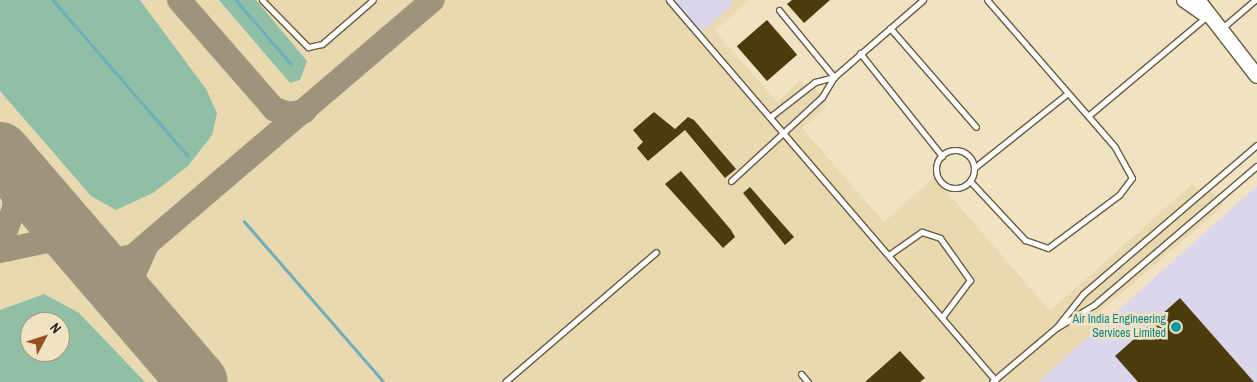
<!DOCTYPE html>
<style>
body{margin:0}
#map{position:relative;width:1257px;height:382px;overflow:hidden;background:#f0e3c2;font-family:"Archivo Narrow",sans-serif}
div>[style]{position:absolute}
.built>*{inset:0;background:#e9d9b1}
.industrial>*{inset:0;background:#dbd6ec}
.green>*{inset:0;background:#8fbfa6}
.stream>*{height:2.5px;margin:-1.25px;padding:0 1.25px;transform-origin:1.25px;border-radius:1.25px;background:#70aeb9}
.taxiway>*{height:24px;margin:-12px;padding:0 12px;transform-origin:12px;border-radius:12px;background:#9e947c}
.runway>*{height:60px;margin:-30px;padding:0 30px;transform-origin:30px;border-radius:30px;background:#9e947c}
.building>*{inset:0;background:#4c3c0d;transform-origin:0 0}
.roads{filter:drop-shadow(1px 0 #685d40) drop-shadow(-1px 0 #685d40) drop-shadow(0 1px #685d40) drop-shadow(0 -1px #685d40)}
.lane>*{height:5px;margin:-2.5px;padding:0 2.5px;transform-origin:2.5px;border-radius:2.5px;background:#fff}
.lane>.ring{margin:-2.5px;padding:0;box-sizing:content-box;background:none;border:5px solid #fff;border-radius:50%}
.secondary>*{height:14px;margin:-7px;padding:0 7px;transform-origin:7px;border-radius:7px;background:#fff}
.dots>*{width:14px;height:14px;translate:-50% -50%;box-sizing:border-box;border:2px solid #f0e3c2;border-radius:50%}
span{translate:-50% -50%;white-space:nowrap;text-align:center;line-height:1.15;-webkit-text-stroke:5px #f0e3c2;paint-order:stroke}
.culture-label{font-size:12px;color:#0d838f}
.right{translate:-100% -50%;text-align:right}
.north{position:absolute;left:20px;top:312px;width:50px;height:50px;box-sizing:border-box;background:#f0e3c2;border:1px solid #a1977e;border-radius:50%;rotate:50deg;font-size:14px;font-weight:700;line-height:20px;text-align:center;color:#2a2519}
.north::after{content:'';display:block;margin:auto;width:18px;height:22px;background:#945121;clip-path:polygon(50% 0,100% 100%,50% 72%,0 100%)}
</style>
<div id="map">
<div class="built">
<i style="clip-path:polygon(evenodd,0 0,749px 0,715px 31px,777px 102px,800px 81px,806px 88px,811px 83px,826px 101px,825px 108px,802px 128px,884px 222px,934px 177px,1050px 311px,1192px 184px,1198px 191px,1206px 185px,1222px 203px,1220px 209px,1094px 317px,1113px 341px,1257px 382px,0 382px,0 0,30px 322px,60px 322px,60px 352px,30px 352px,30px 322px)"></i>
</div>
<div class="industrial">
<i style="clip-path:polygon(672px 0,730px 0,733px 4px,700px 33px)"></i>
<i style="clip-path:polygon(1257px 186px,1257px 382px,1038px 382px)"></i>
</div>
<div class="green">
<i style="clip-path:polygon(0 0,140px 0,206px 89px,217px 113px,212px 135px,188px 166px,153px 193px,116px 210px,91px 196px,0 91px)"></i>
<i style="clip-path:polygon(219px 0,256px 0,307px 61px,300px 80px,290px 83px)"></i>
<i style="clip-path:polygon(evenodd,44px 294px,79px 313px,145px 382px,0 382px,0 310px,44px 294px,30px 322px,60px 322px,60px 352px,30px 352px,30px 322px)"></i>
</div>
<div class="stream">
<i style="left:53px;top:0;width:206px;rotate:49.1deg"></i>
<i style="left:236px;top:0;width:84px;rotate:49.3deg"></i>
<i style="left:244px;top:221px;width:213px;rotate:49deg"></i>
</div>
<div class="taxiway">
<i style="left:179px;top:0;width:145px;rotate:48.9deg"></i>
<i style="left:274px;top:109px;width:16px;rotate:18deg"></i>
<i style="left:289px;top:114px;width:16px;rotate:-11deg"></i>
<i style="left:0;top:247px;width:45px;rotate:-70.3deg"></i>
<i style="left:15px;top:205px;width:48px;rotate:-102deg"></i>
<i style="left:0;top:251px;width:48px;rotate:-12deg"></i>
<i style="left:47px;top:241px;width:62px;rotate:18.7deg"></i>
<i style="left:106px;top:261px;width:27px;rotate:-10deg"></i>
<i style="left:133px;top:256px;width:394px;rotate:-40.5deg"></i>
<i style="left:137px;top:311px;width:35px;rotate:-97deg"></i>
<i style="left:133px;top:276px;width:32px;rotate:-66deg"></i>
</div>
<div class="runway">
<i style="left:0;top:152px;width:303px;rotate:49.3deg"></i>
</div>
<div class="building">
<i style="clip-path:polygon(792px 0,830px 0,804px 23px,787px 4px)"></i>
<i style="left:767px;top:20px;width:46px;height:40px;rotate:49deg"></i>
<i style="clip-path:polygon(654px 112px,675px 129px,688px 117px,694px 120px,736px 169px,725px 178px,685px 130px,648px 161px,637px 148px,643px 142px,633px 130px)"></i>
<i style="clip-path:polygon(681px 171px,731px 230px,735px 237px,723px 248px,665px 184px)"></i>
<i style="clip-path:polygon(750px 187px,794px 237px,785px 245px,743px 193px)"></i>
<i style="clip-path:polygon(1180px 298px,1254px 382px,1138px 382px,1115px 356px)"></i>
<i style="clip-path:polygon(900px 351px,925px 378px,920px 382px,865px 382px)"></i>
</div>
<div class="roads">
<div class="lane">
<i style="left:262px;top:0;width:66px;rotate:45.6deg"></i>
<i style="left:308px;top:47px;width:14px;rotate:-12deg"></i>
<i style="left:322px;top:44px;width:67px;rotate:-40.8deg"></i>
<i style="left:669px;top:0;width:501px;rotate:49.37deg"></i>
<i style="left:779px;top:10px;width:87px;rotate:50.6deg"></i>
<i style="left:890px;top:28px;width:131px;rotate:49deg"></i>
<i style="left:1221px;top:29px;width:45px;rotate:-40.5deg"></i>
<i style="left:860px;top:53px;width:132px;rotate:51.5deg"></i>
<i style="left:1088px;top:116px;width:154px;rotate:-40deg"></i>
<i style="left:770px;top:117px;width:57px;rotate:-37.9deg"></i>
<i style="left:815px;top:82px;width:20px;rotate:-15deg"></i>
<i class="ring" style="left:936px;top:150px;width:33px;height:33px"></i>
<i style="left:974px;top:168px;width:120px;rotate:-38.6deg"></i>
<i style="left:731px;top:181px;width:124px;rotate:-42.7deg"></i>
<i style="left:822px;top:97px;width:23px;rotate:-59deg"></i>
<i style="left:834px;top:77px;width:118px;rotate:-40.9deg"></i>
<i style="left:970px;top:181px;width:81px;rotate:47deg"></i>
<i style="left:1025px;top:240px;width:24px;rotate:19deg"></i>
<i style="left:1048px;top:248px;width:89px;rotate:-36.7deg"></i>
<i style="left:1119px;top:195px;width:21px;rotate:-53deg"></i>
<i style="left:1132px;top:178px;width:35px;rotate:-119deg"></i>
<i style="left:1115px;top:147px;width:195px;rotate:-131deg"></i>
<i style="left:890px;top:254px;width:39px;rotate:-35deg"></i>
<i style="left:922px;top:232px;width:19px;rotate:18deg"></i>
<i style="left:940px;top:238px;width:52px;rotate:54.5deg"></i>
<i style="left:970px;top:280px;width:45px;rotate:126.9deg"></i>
<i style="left:1056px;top:328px;width:43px;rotate:-51.5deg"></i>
<i style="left:1083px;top:294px;width:229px;rotate:-40.6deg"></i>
<i style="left:801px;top:374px;width:11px;rotate:49deg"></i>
<i style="left:505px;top:382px;width:199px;rotate:-40.7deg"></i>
<i style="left:992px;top:382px;width:84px;rotate:-40.2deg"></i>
<i style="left:1056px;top:328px;width:44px;rotate:-31.2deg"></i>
<i style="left:1094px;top:305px;width:214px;rotate:-40.5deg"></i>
</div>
<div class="secondary">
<i style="left:1184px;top:0;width:24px;rotate:35deg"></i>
<i style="left:1198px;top:0;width:96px;rotate:52.2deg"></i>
</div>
</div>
<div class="dots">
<i style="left:1176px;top:327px;background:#0f9aa8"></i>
</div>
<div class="culture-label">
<span class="right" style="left:1166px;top:327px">Air India Engineering<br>Services Limited</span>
</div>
<div class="north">N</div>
</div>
